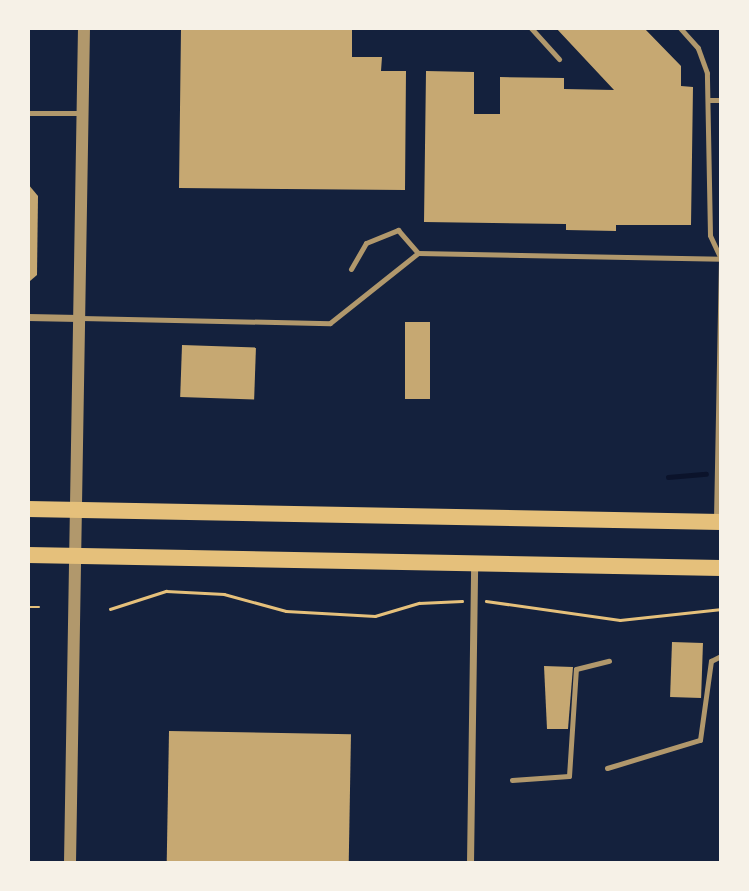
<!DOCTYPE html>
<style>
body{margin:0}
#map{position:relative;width:749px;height:891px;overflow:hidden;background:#14213d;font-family:"IBM Plex Sans",sans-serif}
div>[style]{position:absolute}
.stream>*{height:5px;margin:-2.5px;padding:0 2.5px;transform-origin:2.5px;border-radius:2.5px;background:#0b132b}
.building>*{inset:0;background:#c6a872;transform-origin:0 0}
.path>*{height:2.5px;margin:-1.25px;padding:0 1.25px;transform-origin:1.25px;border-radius:1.25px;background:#e5c07b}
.service>*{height:5px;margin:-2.5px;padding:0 2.5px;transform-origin:2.5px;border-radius:2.5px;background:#b1986c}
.minor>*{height:7px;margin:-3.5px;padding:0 3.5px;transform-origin:3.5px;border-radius:3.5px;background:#b1986c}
.tertiary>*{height:12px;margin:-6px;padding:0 6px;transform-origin:6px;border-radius:6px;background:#b1986c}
.primary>*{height:16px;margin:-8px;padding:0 8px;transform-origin:8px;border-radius:8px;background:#e5c07b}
span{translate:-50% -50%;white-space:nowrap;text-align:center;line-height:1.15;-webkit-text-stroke:6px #f6f1e7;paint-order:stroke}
.frame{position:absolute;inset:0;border:30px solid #f6f1e7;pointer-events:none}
</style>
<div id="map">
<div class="stream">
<i style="left:668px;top:477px;width:38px;rotate:-5deg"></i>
</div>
<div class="building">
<i style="clip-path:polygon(181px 28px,352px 29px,352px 57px,382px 57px,381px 71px,406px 71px,405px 190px,179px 188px)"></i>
<i style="clip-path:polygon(556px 28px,644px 28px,681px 66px,681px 86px,693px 87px,691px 225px,616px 225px,616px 231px,566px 230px,566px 224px,424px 222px,426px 71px,474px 72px,474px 114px,500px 114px,500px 77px,564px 78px,564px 89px,614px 90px)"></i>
<i style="clip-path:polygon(28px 184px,38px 196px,37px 275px,30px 281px)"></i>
<i style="left:405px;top:322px;width:25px;height:77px"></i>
<i style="left:182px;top:345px;width:74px;height:52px;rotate:2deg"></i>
<i style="left:672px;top:642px;width:31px;height:55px;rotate:2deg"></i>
<i style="clip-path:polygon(544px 666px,573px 667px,568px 729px,547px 729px)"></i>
<i style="left:169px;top:731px;width:182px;height:132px;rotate:1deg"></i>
</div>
<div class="path">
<i style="left:486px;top:601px;width:135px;rotate:8.1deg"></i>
<i style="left:620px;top:620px;width:102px;rotate:-6.2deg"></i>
<i style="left:28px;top:607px;width:11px"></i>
<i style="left:110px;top:609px;width:59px;rotate:-17.8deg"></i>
<i style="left:166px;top:591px;width:58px;rotate:3deg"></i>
<i style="left:224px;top:594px;width:64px;rotate:15.3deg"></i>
<i style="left:286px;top:611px;width:89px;rotate:3.2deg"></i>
<i style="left:375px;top:616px;width:46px;rotate:-16.5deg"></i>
<i style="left:419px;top:603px;width:43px;rotate:-2.7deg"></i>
</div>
<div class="service">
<i style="left:531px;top:28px;width:42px;rotate:47.9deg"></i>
<i style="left:708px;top:100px;width:13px"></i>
<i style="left:28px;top:113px;width:55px"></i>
<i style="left:351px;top:269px;width:30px;rotate:-60deg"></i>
<i style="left:366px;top:243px;width:35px;rotate:-22deg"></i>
<i style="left:398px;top:230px;width:30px;rotate:49deg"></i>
<i style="left:81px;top:318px;width:249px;rotate:1.2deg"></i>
<i style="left:330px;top:323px;width:112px;rotate:-38.5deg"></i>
<i style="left:418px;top:253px;width:303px;rotate:1.1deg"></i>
<i style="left:721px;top:259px;width:26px;rotate:-115deg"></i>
<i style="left:710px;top:235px;width:162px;rotate:-91.1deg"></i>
<i style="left:707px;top:73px;width:27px;rotate:-110deg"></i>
<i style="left:698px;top:48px;width:27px;rotate:-132deg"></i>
<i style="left:716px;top:519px;width:259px;rotate:-88.9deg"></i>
<i style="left:607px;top:768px;width:97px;rotate:-16.8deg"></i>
<i style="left:700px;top:740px;width:80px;rotate:-82.1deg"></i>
<i style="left:711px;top:661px;width:11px;rotate:-27deg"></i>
<i style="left:512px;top:780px;width:57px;rotate:-4deg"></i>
<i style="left:569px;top:776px;width:107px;rotate:-86.3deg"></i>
<i style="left:576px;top:669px;width:34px;rotate:-14deg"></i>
</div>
<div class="minor">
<i style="left:28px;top:317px;width:50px;rotate:1.1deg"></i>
<i style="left:470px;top:863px;width:299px;rotate:-89.2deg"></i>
</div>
<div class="tertiary">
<i style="left:70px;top:863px;width:835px;rotate:-89.04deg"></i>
</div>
<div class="primary">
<i style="left:28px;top:509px;width:693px;rotate:1.07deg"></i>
<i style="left:28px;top:555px;width:693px;rotate:1.07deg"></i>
</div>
<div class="frame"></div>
</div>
